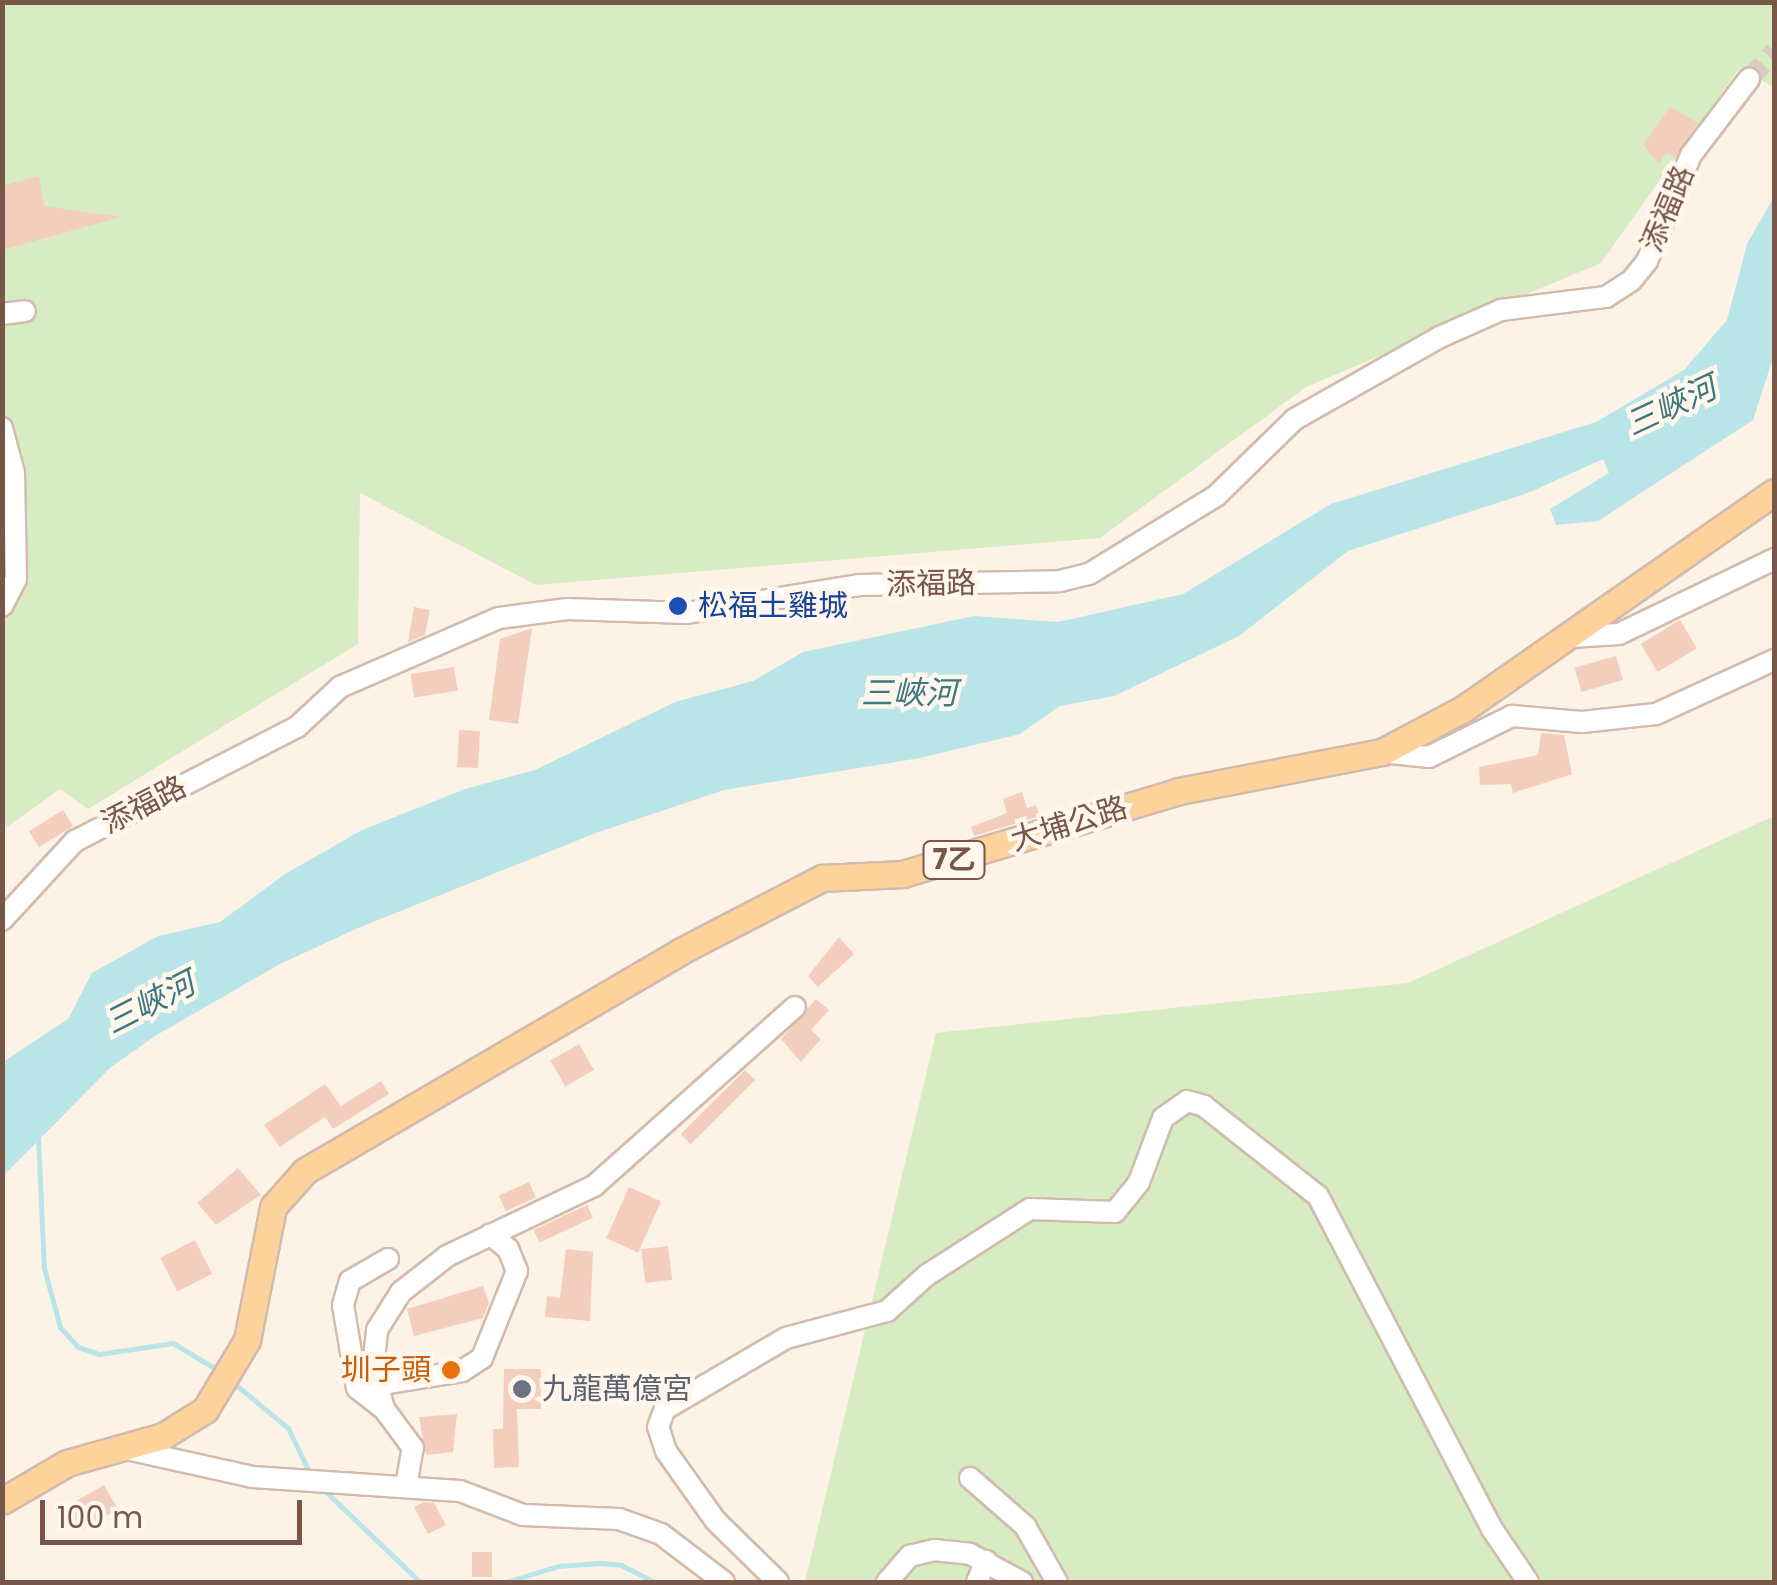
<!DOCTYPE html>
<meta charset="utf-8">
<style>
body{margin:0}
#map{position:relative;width:1777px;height:1585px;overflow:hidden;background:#fdf2e6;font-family:Poppins,"Noto Sans TC",sans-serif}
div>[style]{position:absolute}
.green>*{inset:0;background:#d7ecc3}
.water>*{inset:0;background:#b9e5e8}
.stream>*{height:5px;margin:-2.5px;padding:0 2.5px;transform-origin:2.5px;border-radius:2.5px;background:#b9e5e8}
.building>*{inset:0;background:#f4cebc;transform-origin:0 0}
.minor-tunnel>*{height:20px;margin-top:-10px;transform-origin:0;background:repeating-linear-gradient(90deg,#dccbbf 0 20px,transparent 0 30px)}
.roads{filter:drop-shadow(2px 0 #d2bbad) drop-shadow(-2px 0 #d2bbad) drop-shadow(0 2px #d2bbad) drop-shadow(0 -2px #d2bbad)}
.minor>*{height:20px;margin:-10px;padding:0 10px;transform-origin:10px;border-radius:10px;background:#fff}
.major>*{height:25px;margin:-12.5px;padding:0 12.5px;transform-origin:12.5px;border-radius:12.5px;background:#fed29b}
.dots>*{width:28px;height:28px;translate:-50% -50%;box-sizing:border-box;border:5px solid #fff6ed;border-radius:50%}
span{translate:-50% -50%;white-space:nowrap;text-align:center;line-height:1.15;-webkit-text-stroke:9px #fff6ed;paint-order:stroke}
.shield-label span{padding:2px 8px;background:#fff6ed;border:2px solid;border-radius:8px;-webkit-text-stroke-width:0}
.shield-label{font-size:28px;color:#785649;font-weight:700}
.street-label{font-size:30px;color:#785649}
.transit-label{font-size:30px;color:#164399}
.left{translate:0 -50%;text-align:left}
.food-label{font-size:30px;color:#c56008}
.right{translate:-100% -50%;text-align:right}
.worship-label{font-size:30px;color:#5b616d}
.water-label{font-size:32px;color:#3c787e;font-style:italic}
.frame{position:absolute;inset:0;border:5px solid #785649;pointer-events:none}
.scale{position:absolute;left:40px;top:1500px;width:262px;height:45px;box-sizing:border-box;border:5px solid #785649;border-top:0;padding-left:12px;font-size:30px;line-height:35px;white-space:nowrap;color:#785649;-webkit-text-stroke:8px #fff6ed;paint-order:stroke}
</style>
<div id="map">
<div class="green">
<i style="clip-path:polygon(3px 3px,1774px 3px,1774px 88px,1740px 67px,1601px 263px,1306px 387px,1100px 538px,536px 585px,360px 493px,358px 644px,88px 809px,60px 789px,3px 830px)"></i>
<i style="clip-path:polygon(1774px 816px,1774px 1582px,805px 1582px,936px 1033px,1408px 983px)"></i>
</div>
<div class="water">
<i style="clip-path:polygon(1774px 197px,1774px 355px,1753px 420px,1598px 521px,1556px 525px,1550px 509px,1609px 473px,1603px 459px,1528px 493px,1348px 551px,1239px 636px,1114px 696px,1060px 706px,1020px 734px,920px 758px,724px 790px,596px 833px,358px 928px,280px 964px,155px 1036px,110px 1068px,3px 1176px,3px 1062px,68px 1019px,92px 973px,158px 936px,220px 922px,285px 874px,362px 830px,465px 789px,535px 770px,675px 702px,753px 681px,803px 652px,974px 616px,1058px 622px,1183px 594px,1331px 504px,1596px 422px,1684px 370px,1727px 320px,1747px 244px)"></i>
</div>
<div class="stream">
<i style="left:38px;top:1138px;width:130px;rotate:87.4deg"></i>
<i style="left:44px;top:1268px;width:61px;rotate:74.8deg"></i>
<i style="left:60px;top:1327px;width:27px;rotate:48deg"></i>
<i style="left:78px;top:1347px;width:22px;rotate:18deg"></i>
<i style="left:99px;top:1354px;width:75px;rotate:-8.5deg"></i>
<i style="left:173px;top:1343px;width:52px;rotate:31deg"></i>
<i style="left:230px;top:1380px;width:75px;rotate:39.6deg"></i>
<i style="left:288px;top:1428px;width:53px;rotate:64.4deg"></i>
<i style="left:322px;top:1488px;width:136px;rotate:43.8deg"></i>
<i style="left:506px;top:1582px;width:54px;rotate:-17.1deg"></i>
<i style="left:558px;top:1566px;width:42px;rotate:-4.1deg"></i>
<i style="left:600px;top:1563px;width:21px;rotate:5deg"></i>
<i style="left:621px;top:1565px;width:38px;rotate:27deg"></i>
</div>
<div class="building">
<i style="clip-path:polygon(1670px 107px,1698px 123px,1675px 158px,1666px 153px,1659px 164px,1643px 145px)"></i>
<i style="clip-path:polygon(39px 176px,44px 206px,121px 217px,2px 250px,2px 186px)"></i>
<i style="clip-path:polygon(414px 607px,430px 610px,425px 635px,408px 642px)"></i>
<i style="left:1680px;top:620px;width:33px;height:46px;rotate:59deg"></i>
<i style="clip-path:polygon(532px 628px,518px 724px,489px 720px,500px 639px)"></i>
<i style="left:1616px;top:656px;width:25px;height:43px;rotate:74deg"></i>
<i style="left:454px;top:667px;width:24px;height:44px;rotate:81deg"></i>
<i style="left:459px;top:730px;width:21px;height:37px;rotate:3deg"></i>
<i style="clip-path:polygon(1541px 733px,1564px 735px,1572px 774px,1513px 793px,1511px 784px,1480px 785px,1479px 767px,1538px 755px)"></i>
<i style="clip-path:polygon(1022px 792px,1027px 808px,1036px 805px,1040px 816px,974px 836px,971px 827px,1007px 813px,1003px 799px)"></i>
<i style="left:63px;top:810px;width:19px;height:40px;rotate:58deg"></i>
<i style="clip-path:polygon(839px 937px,854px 954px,818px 987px,808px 976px)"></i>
<i style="clip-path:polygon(816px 999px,829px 1010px,811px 1030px,821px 1039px,801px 1062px,781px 1039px)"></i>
<i style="left:579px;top:1044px;width:30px;height:33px;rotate:60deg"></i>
<i style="left:745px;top:1070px;width:14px;height:91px;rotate:45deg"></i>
<i style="clip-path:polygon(381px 1081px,389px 1094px,333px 1129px,325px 1117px,280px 1147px,264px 1125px,325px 1084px,341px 1106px)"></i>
<i style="clip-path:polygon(238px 1168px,261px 1195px,216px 1225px,197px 1203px)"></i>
<i style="left:529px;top:1182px;width:17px;height:33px;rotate:66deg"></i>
<i style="left:629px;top:1187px;width:35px;height:56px;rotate:24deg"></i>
<i style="left:587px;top:1205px;width:14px;height:59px;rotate:65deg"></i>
<i style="left:195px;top:1240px;width:38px;height:39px;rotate:63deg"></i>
<i style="left:668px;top:1246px;width:34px;height:27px;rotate:83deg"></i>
<i style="clip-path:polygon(566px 1249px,593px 1252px,590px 1321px,545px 1317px,547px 1296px,560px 1298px)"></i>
<i style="clip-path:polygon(483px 1286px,489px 1303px,483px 1318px,414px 1336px,407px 1309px)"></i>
<i style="clip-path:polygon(504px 1369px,541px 1369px,541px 1409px,517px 1409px,519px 1467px,494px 1468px,493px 1429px,503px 1429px)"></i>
<i style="clip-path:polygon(457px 1414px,453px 1452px,426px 1455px,419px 1417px)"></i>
<i style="left:104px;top:1485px;width:28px;height:44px;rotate:60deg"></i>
<i style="clip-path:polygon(424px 1502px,434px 1503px,446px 1525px,428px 1534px,414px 1507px)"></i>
<i style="left:472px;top:1552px;width:20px;height:25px"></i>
</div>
<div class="minor-tunnel">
<i style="left:1749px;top:79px;width:37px;rotate:-47deg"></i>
</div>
<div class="roads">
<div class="minor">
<i style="left:2px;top:314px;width:23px;rotate:-7deg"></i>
<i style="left:2px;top:428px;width:47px;rotate:75.1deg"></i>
<i style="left:14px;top:473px;width:106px;rotate:88.9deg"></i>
<i style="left:16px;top:579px;width:30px;rotate:117deg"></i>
<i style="left:1571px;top:637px;width:48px;rotate:-3.6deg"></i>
<i style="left:1619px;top:634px;width:172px;rotate:-25.8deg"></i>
<i style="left:1382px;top:752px;width:47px;rotate:6.1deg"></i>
<i style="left:1429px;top:757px;width:93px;rotate:-26.3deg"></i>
<i style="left:1512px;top:716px;width:70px;rotate:4.9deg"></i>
<i style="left:1582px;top:722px;width:74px;rotate:-6.2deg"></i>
<i style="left:1656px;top:714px;width:130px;rotate:-24.6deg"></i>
<i style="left:2px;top:920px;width:108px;rotate:-47.3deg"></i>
<i style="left:75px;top:841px;width:250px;rotate:-27.2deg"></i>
<i style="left:297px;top:727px;width:59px;rotate:-42.9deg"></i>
<i style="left:340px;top:687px;width:173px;rotate:-23.5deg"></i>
<i style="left:499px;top:618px;width:69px;rotate:-7.5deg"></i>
<i style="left:567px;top:609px;width:120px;rotate:1.9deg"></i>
<i style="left:687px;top:613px;width:174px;rotate:-9.2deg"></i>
<i style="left:859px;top:585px;width:201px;rotate:-1.1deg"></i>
<i style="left:1060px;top:581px;width:30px;rotate:-14deg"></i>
<i style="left:1089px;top:574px;width:149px;rotate:-31.6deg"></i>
<i style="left:1216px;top:496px;width:110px;rotate:-44.3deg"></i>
<i style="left:1295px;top:419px;width:167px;rotate:-29.5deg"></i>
<i style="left:1440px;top:337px;width:67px;rotate:-23.9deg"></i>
<i style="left:1501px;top:310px;width:106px;rotate:-7.1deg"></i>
<i style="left:1606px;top:297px;width:30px;rotate:-33deg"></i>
<i style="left:1631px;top:281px;width:26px;rotate:-51deg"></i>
<i style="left:1647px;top:261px;width:115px;rotate:-67.5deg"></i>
<i style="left:1691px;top:155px;width:96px;rotate:-52.7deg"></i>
<i style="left:383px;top:1384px;width:80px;rotate:-9.3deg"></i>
<i style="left:462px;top:1371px;width:24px;rotate:-33deg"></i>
<i style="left:482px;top:1358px;width:94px;rotate:-68.1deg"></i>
<i style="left:517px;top:1271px;width:24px;rotate:-112deg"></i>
<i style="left:508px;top:1249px;width:23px;rotate:-140deg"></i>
<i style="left:384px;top:1409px;width:34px;rotate:-142deg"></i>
<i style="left:357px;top:1388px;width:84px;rotate:-99.6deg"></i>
<i style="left:343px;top:1305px;width:25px;rotate:-74deg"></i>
<i style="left:350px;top:1281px;width:44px;rotate:-30.1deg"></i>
<i style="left:122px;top:1448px;width:134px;rotate:12.5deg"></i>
<i style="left:253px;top:1477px;width:207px;rotate:3.9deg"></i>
<i style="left:460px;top:1491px;width:67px;rotate:20.9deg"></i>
<i style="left:523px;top:1515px;width:96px;rotate:2.4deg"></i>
<i style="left:619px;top:1519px;width:45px;rotate:19.7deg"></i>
<i style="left:661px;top:1534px;width:79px;rotate:37.3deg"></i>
<i style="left:970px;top:1478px;width:73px;rotate:41.1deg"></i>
<i style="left:1025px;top:1526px;width:64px;rotate:60.3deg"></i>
<i style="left:406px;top:1486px;width:39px;rotate:-80deg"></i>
<i style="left:413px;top:1448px;width:49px;rotate:-126.6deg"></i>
<i style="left:384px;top:1409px;width:41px;rotate:-105.4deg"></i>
<i style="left:373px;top:1369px;width:39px;rotate:-84deg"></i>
<i style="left:377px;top:1330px;width:45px;rotate:-57.7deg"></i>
<i style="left:401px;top:1292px;width:58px;rotate:-38deg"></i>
<i style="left:447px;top:1256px;width:163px;rotate:-25.5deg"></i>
<i style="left:594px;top:1186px;width:269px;rotate:-41.7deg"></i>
<i style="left:778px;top:1582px;width:88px;rotate:-135.5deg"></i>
<i style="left:715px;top:1520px;width:85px;rotate:-125.4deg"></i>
<i style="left:666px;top:1451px;width:25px;rotate:-108deg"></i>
<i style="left:658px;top:1427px;width:19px;rotate:-69deg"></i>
<i style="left:665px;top:1409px;width:140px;rotate:-30.4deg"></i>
<i style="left:786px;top:1338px;width:105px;rotate:-15deg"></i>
<i style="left:887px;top:1311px;width:54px;rotate:-42deg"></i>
<i style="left:927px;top:1275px;width:122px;rotate:-32.7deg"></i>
<i style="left:1030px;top:1209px;width:85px;rotate:2deg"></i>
<i style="left:1115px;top:1212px;width:38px;rotate:-51deg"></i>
<i style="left:1139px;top:1182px;width:68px;rotate:-69.4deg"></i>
<i style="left:1163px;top:1118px;width:29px;rotate:-35deg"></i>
<i style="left:1187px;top:1101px;width:18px;rotate:16deg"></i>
<i style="left:1204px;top:1106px;width:145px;rotate:38.3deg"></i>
<i style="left:1318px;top:1196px;width:376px;rotate:62.4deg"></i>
<i style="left:1492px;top:1529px;width:64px;rotate:55.8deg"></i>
<i style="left:887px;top:1582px;width:35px;rotate:-49deg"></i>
<i style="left:910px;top:1556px;width:25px;rotate:-14deg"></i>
<i style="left:934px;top:1550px;width:36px;rotate:6deg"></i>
<i style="left:970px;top:1554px;width:59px;rotate:28.3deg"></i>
<i style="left:977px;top:1582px;width:23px;rotate:-67deg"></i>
</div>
<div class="major">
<i style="left:2px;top:1501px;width:75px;rotate:-30.3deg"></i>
<i style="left:67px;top:1463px;width:100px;rotate:-15.7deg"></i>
<i style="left:163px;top:1436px;width:49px;rotate:-31.8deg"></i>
<i style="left:205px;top:1410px;width:82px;rotate:-59deg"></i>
<i style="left:247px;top:1340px;width:136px;rotate:-78.9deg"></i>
<i style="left:273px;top:1207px;width:48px;rotate:-48.4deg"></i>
<i style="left:305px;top:1171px;width:436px;rotate:-30.3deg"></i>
<i style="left:681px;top:951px;width:159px;rotate:-27.4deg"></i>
<i style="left:822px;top:878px;width:81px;rotate:-2.8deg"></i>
<i style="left:903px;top:874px;width:288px;rotate:-16.7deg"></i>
<i style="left:1179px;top:791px;width:207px;rotate:-10.9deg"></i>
<i style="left:1382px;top:752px;width:92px;rotate:-28deg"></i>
<i style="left:1463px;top:709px;width:379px;rotate:-34.9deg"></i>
</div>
</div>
<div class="dots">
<i style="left:678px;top:606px;background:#1a4fb4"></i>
<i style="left:451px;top:1370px;background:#e8710a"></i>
<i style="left:522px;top:1389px;background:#6b7280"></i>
</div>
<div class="shield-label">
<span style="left:954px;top:860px">7乙</span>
</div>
<div class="street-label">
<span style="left:1668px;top:209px;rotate:-67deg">添福路</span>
<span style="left:931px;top:584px;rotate:-1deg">添福路</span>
<span style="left:144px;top:805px;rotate:-27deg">添福路</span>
<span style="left:1069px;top:824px;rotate:-17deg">大埔公路</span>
</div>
<div class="transit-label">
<span class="left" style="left:698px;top:606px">松福土雞城</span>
</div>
<div class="food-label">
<span class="right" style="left:431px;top:1370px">圳子頭</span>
</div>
<div class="worship-label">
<span class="left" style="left:542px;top:1389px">九龍萬億宮</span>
</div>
<div class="water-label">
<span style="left:1671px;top:406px;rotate:-25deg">三峽河</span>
<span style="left:909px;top:693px">三峽河</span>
<span style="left:150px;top:1003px;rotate:-27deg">三峽河</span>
</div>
<div class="frame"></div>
<div class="scale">100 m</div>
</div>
